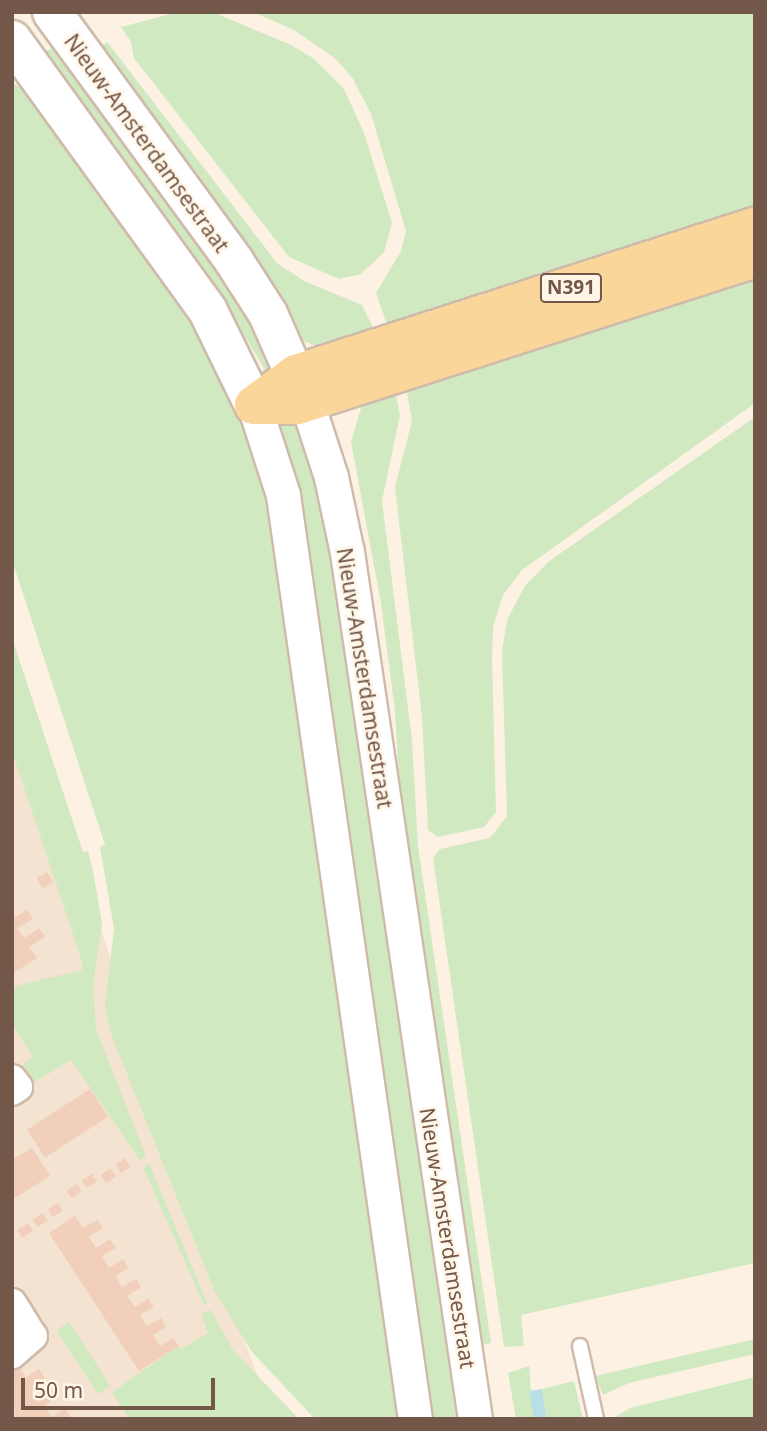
<!DOCTYPE html>
<style>
body{margin:0}
#map{position:relative;width:767px;height:1431px;overflow:hidden;background:#fcf1e2;font-family:"Noto Sans",sans-serif}
div>[style]{position:absolute}
.residential>*{inset:0;background:#f3e3d0}
.green>*{inset:0;background:#d1e9c1;transform-origin:0 0}
.water>*{inset:0;background:#b7dfe5;transform-origin:0 0}
.building>*{inset:0;background:#f1cfba;transform-origin:0 0}
.roads{filter:drop-shadow(2px 0 #cfbbac) drop-shadow(-2px 0 #cfbbac) drop-shadow(0 2px #cfbbac) drop-shadow(0 -2px #cfbbac)}
.service>*{height:14px;margin:-7px;padding:0 7px;transform-origin:7px;border-radius:7px;background:#fff}
.minor>*{height:28px;margin:-14px;padding:0 14px;transform-origin:14px;border-radius:14px;background:#fff}
.tertiary>*{height:33px;margin:-16.5px;padding:0 16.5px;transform-origin:16.5px;border-radius:16.5px;background:#fff}
.secondary>*{height:38px;margin:-19px;padding:0 19px;transform-origin:19px;border-radius:19px;background:#fff}
.primary>*{height:38px;margin:-19px;padding:0 19px;transform-origin:19px;border-radius:19px;background:#fad69a}
span{translate:-50% -50%;white-space:nowrap;text-align:center;line-height:1.15;-webkit-text-stroke:5px #fff6e8;paint-order:stroke}
.shield-label span{padding:2px 5px;background:#fff6e8;border:2px solid;border-radius:5px;-webkit-text-stroke-width:0}
.shield-label{font-size:19px;color:#735749;font-weight:700}
.street-label{font-size:21px;color:#735749}
.frame{position:absolute;inset:0;border:14px solid #735749;pointer-events:none}
.scale{position:absolute;left:21px;top:1378px;width:194px;height:32px;box-sizing:border-box;border:4px solid #735749;border-top:0;padding-left:9px;font-size:21px;line-height:24px;white-space:nowrap;color:#735749;-webkit-text-stroke:5px #fff6e8;paint-order:stroke}
</style>
<div id="map">
<div class="residential">
<i style="clip-path:polygon(12px 676px,88px 893px,272px 1419px,12px 1419px)"></i>
</div>
<div class="green">
<i style="clip-path:polygon(178px 12px,215px 13px,291px 45px,313px 58px,344px 89px,364px 133px,392px 223px,384px 252px,361px 274px,339px 279px,289px 257px,134px 58px,131px 42px,121px 27px)"></i>
<i style="clip-path:polygon(253px 12px,755px 12px,755px 218px,391px 336px,376px 293px,401px 251px,406px 231px,371px 114px,353px 79px,336px 59px,294px 30px)"></i>
<i style="clip-path:polygon(108px 43px,277px 263px,304px 281px,362px 305px,379px 340px,325px 349px,300px 340px,105px 73px,106px 51px,101px 45px)"></i>
<i style="clip-path:polygon(66px 44px,280px 359px,267px 373px,208px 276px,116px 147px,32px 55px)"></i>
<i style="clip-path:polygon(12px 82px,29px 94px,158px 249px,258px 433px,402px 1419px,315px 1419px,252px 1352px,214px 1290px,111px 1034px,105px 1007px,114px 928px,100px 847px,105px 845px,12px 560px)"></i>
<i style="clip-path:polygon(755px 267px,755px 403px,522px 570px,503px 595px,493px 627px,492px 659px,496px 812px,484px 827px,438px 837px,428px 830px,422px 717px,395px 487px,412px 421px,405px 381px)"></i>
<i style="clip-path:polygon(394px 386px,400px 415px,382px 501px,412px 740px,418px 846px,491px 1343px,476px 1346px,402px 833px,395px 711px,381px 603px,351px 442px,361px 408px,380px 390px)"></i>
<i style="clip-path:polygon(755px 417px,755px 1263px,521px 1315px,524px 1346px,504px 1347px,433px 858px,440px 849px,490px 838px,507px 816px,502px 653px,507px 620px,525px 586px,548px 562px)"></i>
<i style="clip-path:polygon(293px 418px,316px 456px,462px 1419px,428px 1419px,276px 428px)"></i>
<i style="clip-path:polygon(12px 638px,83px 852px,88px 851px,93px 871px,102px 923px,93px 986px,96px 1029px,146px 1156px,140px 1160px,71px 1060px,35px 1082px,23px 1064px,33px 1057px,12px 1024px,12px 987px,82px 970px,82px 961px,12px 751px)"></i>
<i style="clip-path:polygon(149px 1163px,207px 1303px,204px 1305px,143px 1167px)"></i>
<i style="clip-path:polygon(211px 1310px,233px 1350px,299px 1419px,129px 1419px,112px 1392px,179px 1346px,181px 1349px,208px 1333px,201px 1314px)"></i>
<i style="left:69px;top:1322px;width:76px;height:15px;rotate:57deg"></i>
<i style="clip-path:polygon(755px 1339px,755px 1354px,629px 1383px,603px 1395px,595px 1376px)"></i>
<i style="clip-path:polygon(529px 1366px,533px 1419px,516px 1419px,508px 1373px)"></i>
<i style="clip-path:polygon(755px 1377px,755px 1419px,612px 1419px,630px 1408px)"></i>
<i style="clip-path:polygon(574px 1381px,583px 1419px,547px 1419px,542px 1389px)"></i>
</div>
<div class="water">
<i style="left:542px;top:1389px;width:30px;height:13px;rotate:81deg"></i>
</div>
<div class="building">
<i style="left:47px;top:872px;width:12px;height:12px;rotate:59deg"></i>
<i style="clip-path:polygon(27px 910px,33px 919px,17px 928px,24px 938px,39px 928px,45px 937px,29px 947px,37px 958px,12px 974px,12px 919px)"></i>
<i style="left:90px;top:1089px;width:33px;height:75px;rotate:57deg"></i>
<i style="clip-path:polygon(32px 1148px,50px 1176px,12px 1200px,12px 1160px)"></i>
<i style="clip-path:polygon(125px 1158px,130px 1167px,121px 1173px,116px 1165px)"></i>
<i style="left:110px;top:1168px;width:10px;height:12px;rotate:53deg"></i>
<i style="left:92px;top:1174px;width:9px;height:12px;rotate:58deg"></i>
<i style="left:77px;top:1184px;width:9px;height:12px;rotate:58deg"></i>
<i style="left:58px;top:1203px;width:9px;height:12px;rotate:58deg"></i>
<i style="left:43px;top:1213px;width:9px;height:12px;rotate:58deg"></i>
<i style="clip-path:polygon(75px 1216px,83px 1228px,97px 1220px,103px 1228px,89px 1237px,96px 1248px,110px 1239px,116px 1248px,102px 1256px,109px 1268px,123px 1259px,128px 1268px,115px 1276px,122px 1287px,136px 1279px,141px 1287px,127px 1296px,135px 1307px,148px 1299px,154px 1307px,140px 1315px,147px 1326px,161px 1318px,166px 1327px,153px 1335px,160px 1346px,173px 1338px,179px 1346px,139px 1371px,49px 1233px)"></i>
<i style="left:28px;top:1223px;width:9px;height:13px;rotate:58deg"></i>
<i style="clip-path:polygon(18px 1365px,26px 1378px,39px 1369px,45px 1378px,32px 1386px,39px 1397px,52px 1389px,58px 1397px,44px 1406px,52px 1417px,65px 1408px,70px 1417px,15px 1419px,12px 1369px)"></i>
</div>
<div class="roads">
<div class="service">
<i style="left:580px;top:1346px;width:75px;rotate:77.6deg"></i>
</div>
<div class="minor">
<i style="left:12px;top:1079px;width:10px;rotate:53deg"></i>
<i style="left:18px;top:1087px;width:7px;rotate:146deg"></i>
<i style="left:12px;top:1303px;width:39px;rotate:58deg"></i>
<i style="left:33px;top:1336px;width:28px;rotate:139deg"></i>
</div>
<div class="tertiary">
<i style="left:307px;top:403px;width:78px;rotate:72deg"></i>
<i style="left:331px;top:477px;width:77px;rotate:78deg"></i>
<i style="left:347px;top:552px;width:876px;rotate:81.6deg"></i>
<i style="left:254px;top:405px;width:95px;rotate:72.1deg"></i>
<i style="left:283px;top:495px;width:933px;rotate:81.87deg"></i>
</div>
<div class="secondary">
<i style="left:52px;top:12px;width:308px;rotate:53.8deg"></i>
<i style="left:234px;top:261px;width:63px;rotate:57.3deg"></i>
<i style="left:268px;top:314px;width:97px;rotate:66.3deg"></i>
<i style="left:12px;top:40px;width:334px;rotate:54.1deg"></i>
<i style="left:208px;top:311px;width:105px;rotate:63.9deg"></i>
</div>
<div class="primary">
<i style="left:254px;top:405px;width:52px;rotate:-36.4deg"></i>
<i style="left:296px;top:374px;width:482px;rotate:-17.8deg"></i>
<i style="left:254px;top:405px;width:44px"></i>
<i style="left:298px;top:405px;width:480px;rotate:-17.8deg"></i>
</div>
</div>
<div class="shield-label">
<span style="left:571px;top:288px">N391</span>
</div>
<div class="street-label">
<span style="left:147px;top:143px;rotate:54deg">Nieuw-Amsterdamsestraat</span>
<span style="left:365px;top:678px;rotate:81deg">Nieuw-Amsterdamsestraat</span>
<span style="left:448px;top:1238px;rotate:81deg">Nieuw-Amsterdamsestraat</span>
</div>
<div class="frame"></div>
<div class="scale">50 m</div>
</div>
